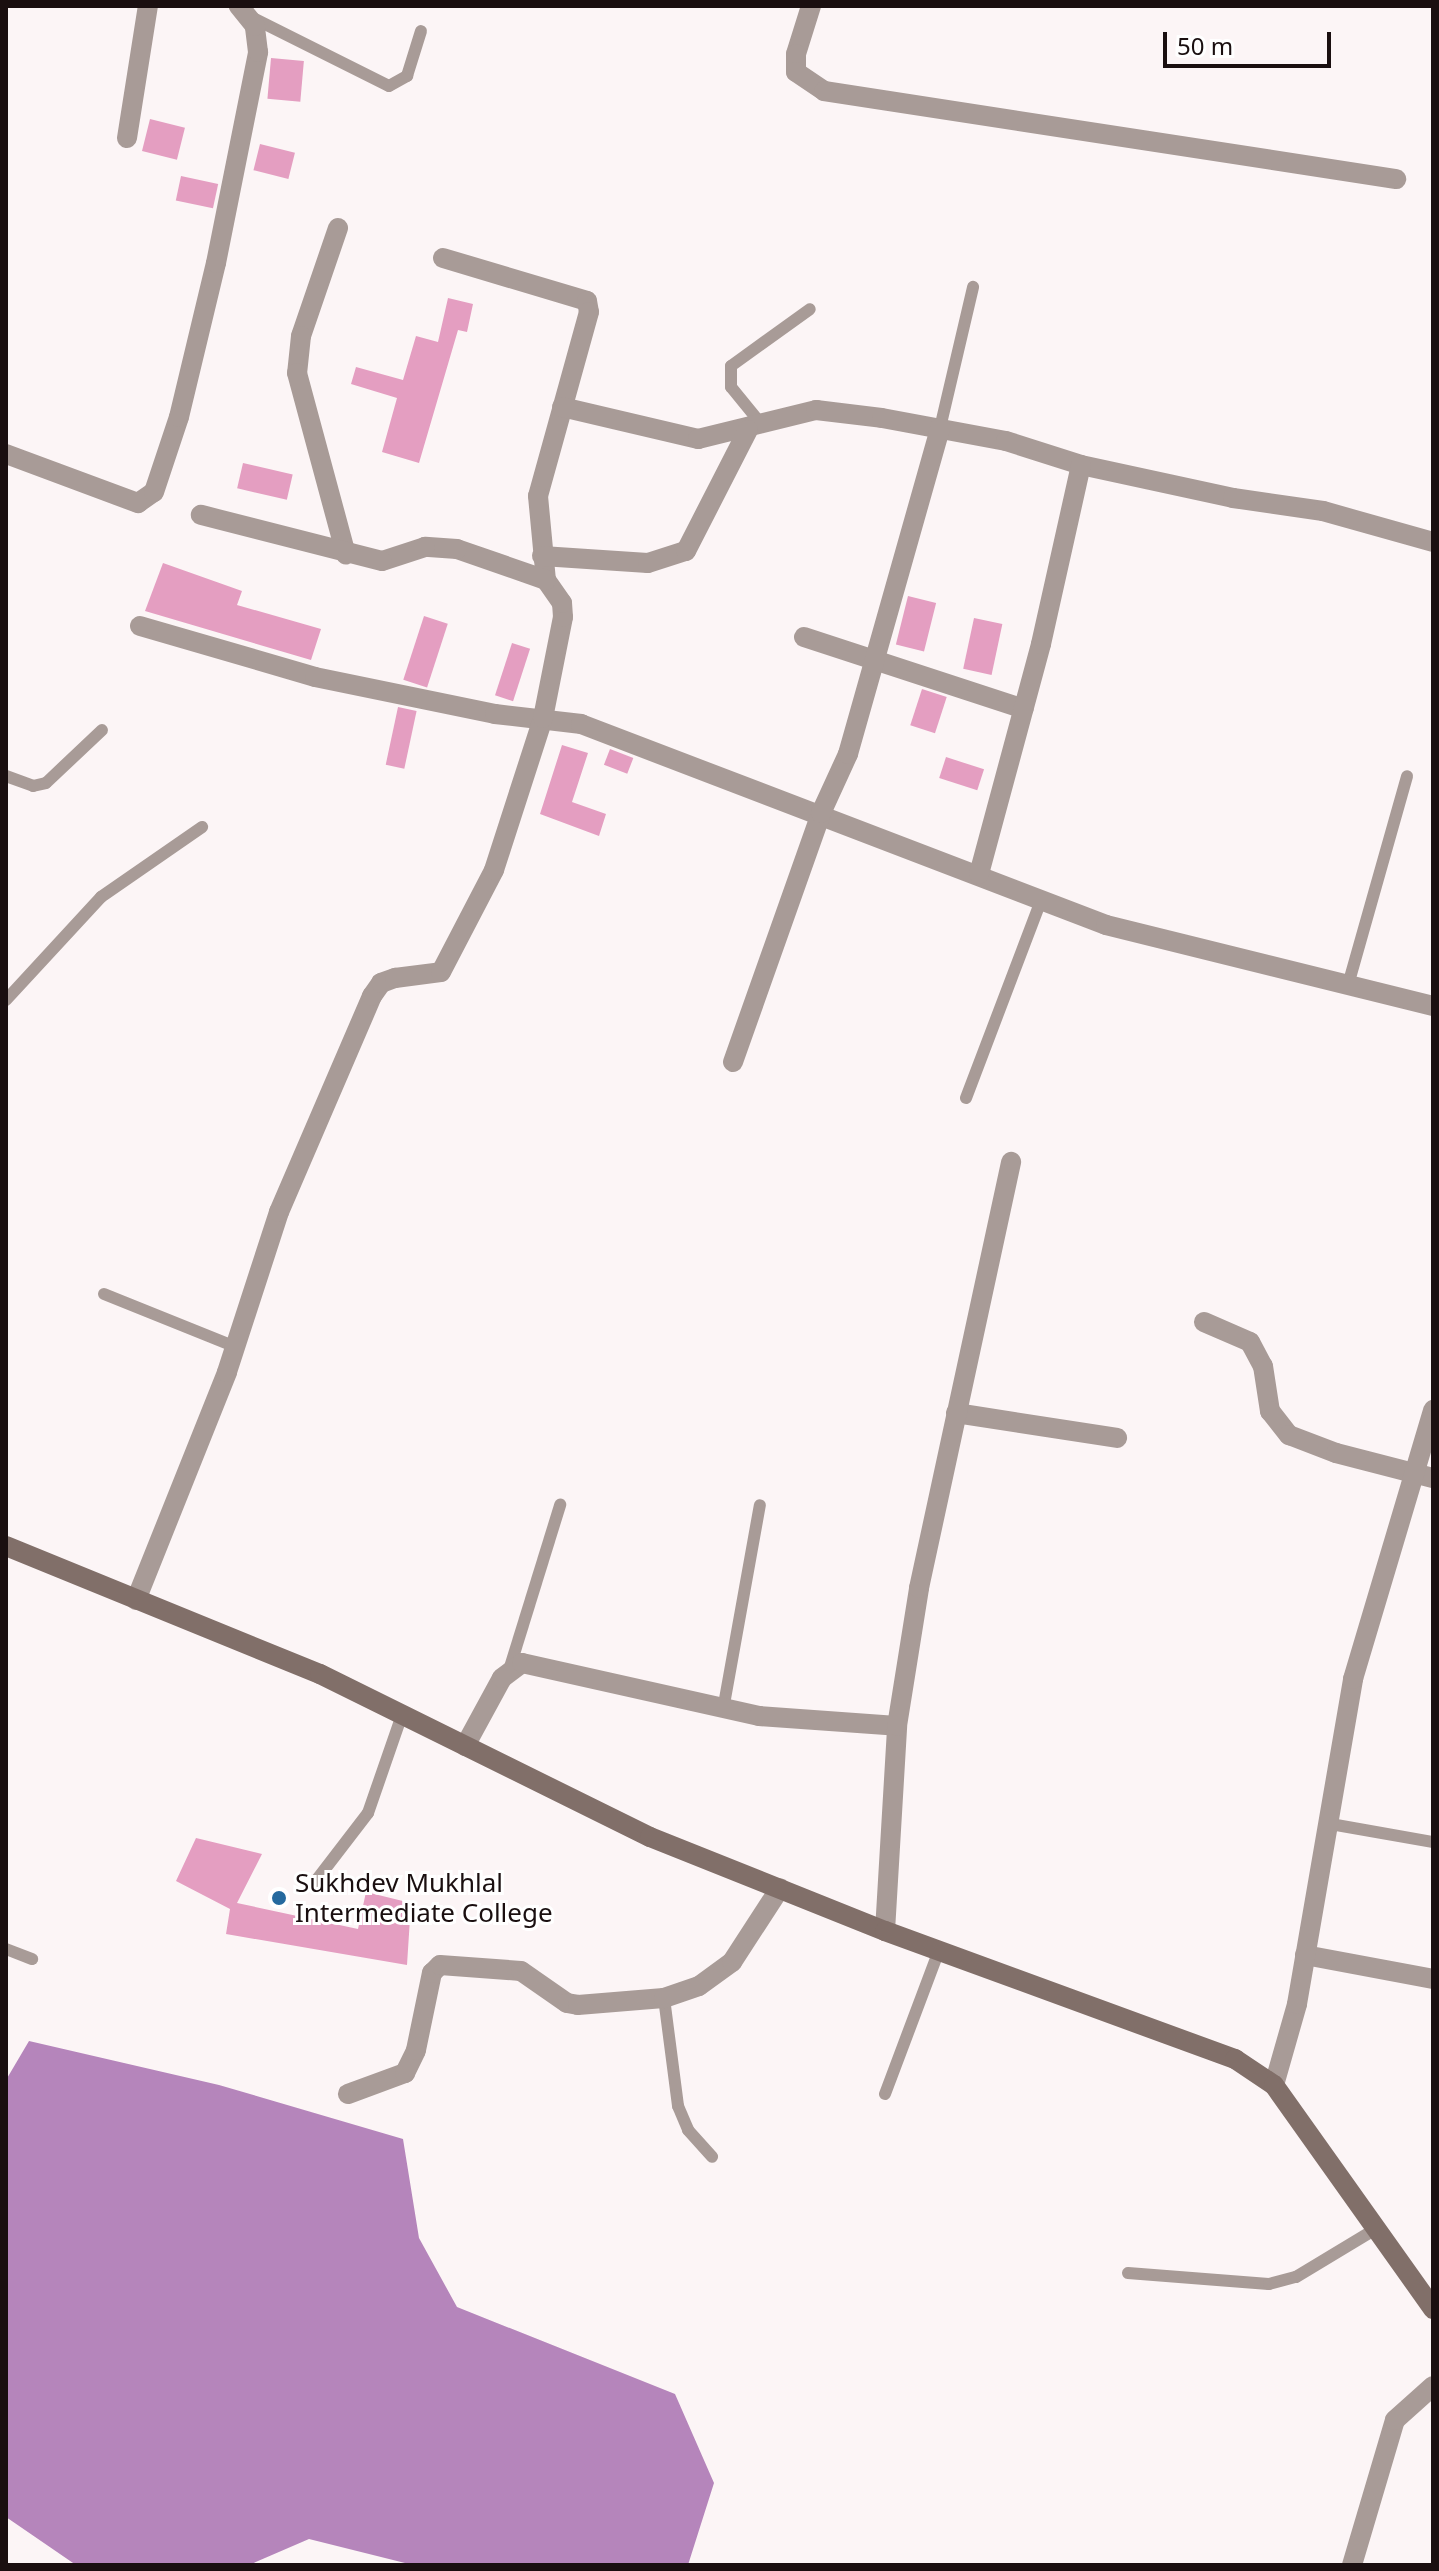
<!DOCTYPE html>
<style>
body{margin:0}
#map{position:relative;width:1439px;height:2571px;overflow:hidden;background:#fcf5f6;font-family:"Noto Sans",sans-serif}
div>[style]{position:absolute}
.water>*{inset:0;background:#b585bb}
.building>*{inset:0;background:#e49ec1;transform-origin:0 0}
.service>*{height:12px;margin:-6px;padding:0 6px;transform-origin:6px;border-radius:6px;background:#a89b97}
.minor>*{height:20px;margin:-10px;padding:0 10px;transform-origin:10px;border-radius:10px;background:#a89b97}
.secondary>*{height:20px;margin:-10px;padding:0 10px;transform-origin:10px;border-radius:10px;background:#816f69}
.dots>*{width:22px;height:22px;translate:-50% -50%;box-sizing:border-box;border:4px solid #fff;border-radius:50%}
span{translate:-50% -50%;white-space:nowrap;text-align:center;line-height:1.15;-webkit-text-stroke:6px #fff;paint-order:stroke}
.poi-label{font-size:26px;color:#1a0f10}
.left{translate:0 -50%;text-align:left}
.frame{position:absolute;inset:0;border:8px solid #1a0f10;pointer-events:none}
.scale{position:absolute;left:1163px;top:32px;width:168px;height:36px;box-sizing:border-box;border:4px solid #1a0f10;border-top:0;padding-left:10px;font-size:24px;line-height:28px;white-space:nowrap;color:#1a0f10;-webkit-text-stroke:6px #fff;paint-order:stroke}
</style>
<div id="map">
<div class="water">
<i style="clip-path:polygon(29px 2041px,219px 2085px,403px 2139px,419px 2238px,457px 2307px,675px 2394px,714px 2483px,688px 2565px,413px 2565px,309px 2539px,249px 2565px,76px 2565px,6px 2517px,6px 2080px)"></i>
</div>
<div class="building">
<i style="left:271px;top:58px;width:33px;height:41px;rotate:5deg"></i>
<i style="left:150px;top:119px;width:36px;height:33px;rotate:14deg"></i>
<i style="left:260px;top:144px;width:36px;height:27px;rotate:14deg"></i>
<i style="left:181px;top:176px;width:38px;height:25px;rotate:12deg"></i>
<i style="clip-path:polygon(448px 298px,473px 304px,467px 332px,458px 330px,419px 463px,382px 452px,397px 398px,351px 384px,356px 367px,403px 380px,416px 336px,438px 342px)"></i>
<i style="left:243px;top:463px;width:51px;height:26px;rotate:13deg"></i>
<i style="clip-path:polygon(163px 563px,242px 591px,237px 605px,321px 629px,311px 660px,145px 611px)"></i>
<i style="left:908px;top:596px;width:29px;height:50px;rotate:14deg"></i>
<i style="left:424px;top:616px;width:25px;height:67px;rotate:18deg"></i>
<i style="left:974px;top:618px;width:29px;height:52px;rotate:12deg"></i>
<i style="left:512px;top:643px;width:19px;height:55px;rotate:18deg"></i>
<i style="left:922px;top:689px;width:26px;height:38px;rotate:18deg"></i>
<i style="left:398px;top:707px;width:19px;height:59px;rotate:12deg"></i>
<i style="clip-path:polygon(562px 745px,588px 753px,572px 802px,606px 814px,599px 836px,540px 814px)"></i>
<i style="left:610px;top:749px;width:25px;height:17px;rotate:21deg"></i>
<i style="left:946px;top:757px;width:40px;height:22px;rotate:18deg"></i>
<i style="clip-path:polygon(196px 1838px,262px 1854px,237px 1903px,358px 1929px,366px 1892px,411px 1903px,407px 1965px,226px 1934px,230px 1909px,176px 1881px)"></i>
</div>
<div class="service">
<i style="left:251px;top:17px;width:154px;rotate:26.6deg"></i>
<i style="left:389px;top:86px;width:21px;rotate:-29deg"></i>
<i style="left:407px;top:76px;width:47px;rotate:-72.7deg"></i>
<i style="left:762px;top:425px;width:49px;rotate:-129.2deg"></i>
<i style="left:731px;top:387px;width:21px;rotate:-90deg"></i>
<i style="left:731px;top:366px;width:97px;rotate:-35.8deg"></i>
<i style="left:940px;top:428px;width:145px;rotate:-76.8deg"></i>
<i style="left:6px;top:776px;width:29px;rotate:20deg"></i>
<i style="left:33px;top:786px;width:13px;rotate:-13deg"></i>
<i style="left:46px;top:783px;width:77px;rotate:-43.4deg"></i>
<i style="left:1348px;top:985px;width:217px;rotate:-74.2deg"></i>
<i style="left:6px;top:1000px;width:140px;rotate:-47.3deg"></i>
<i style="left:101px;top:897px;width:123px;rotate:-34.7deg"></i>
<i style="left:966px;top:1098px;width:211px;rotate:-69.2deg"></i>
<i style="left:104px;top:1294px;width:142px;rotate:21.9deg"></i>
<i style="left:510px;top:1667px;width:170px;rotate:-72.8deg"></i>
<i style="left:723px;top:1710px;width:208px;rotate:-79.8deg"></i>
<i style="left:1325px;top:1823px;width:110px;rotate:10deg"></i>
<i style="left:315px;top:1882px;width:87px;rotate:-52.5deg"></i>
<i style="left:368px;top:1813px;width:107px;rotate:-70.9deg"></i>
<i style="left:6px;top:1949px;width:28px;rotate:21deg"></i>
<i style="left:664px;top:1998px;width:109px;rotate:82.6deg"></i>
<i style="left:678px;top:2106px;width:26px;rotate:67deg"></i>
<i style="left:688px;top:2130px;width:36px;rotate:48deg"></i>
<i style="left:885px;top:2094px;width:154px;rotate:-69.4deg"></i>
<i style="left:1128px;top:2273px;width:141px;rotate:4.5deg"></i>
<i style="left:1269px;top:2284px;width:28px;rotate:-15deg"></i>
<i style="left:1296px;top:2277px;width:91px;rotate:-31.1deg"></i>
</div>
<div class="minor">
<i style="left:811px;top:6px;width:50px;rotate:107.4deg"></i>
<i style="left:796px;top:54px;width:18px;rotate:90deg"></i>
<i style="left:796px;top:72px;width:34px;rotate:34deg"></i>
<i style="left:824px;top:91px;width:579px;rotate:8.75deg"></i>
<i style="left:127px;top:138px;width:134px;rotate:-81deg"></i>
<i style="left:338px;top:228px;width:114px;rotate:108.9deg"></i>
<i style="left:301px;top:336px;width:37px;rotate:96deg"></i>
<i style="left:297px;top:373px;width:188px;rotate:74.9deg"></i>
<i style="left:443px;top:258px;width:150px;rotate:16.6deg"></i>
<i style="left:587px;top:301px;width:11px;rotate:80deg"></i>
<i style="left:589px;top:312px;width:191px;rotate:105.5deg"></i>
<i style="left:538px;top:496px;width:84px;rotate:84.6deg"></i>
<i style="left:562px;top:407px;width:140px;rotate:13.2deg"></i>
<i style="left:698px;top:439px;width:122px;rotate:-13.8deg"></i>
<i style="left:816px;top:410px;width:66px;rotate:6.9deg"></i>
<i style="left:882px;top:418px;width:126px;rotate:10.5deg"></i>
<i style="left:1006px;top:441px;width:79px;rotate:17.7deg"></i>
<i style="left:1081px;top:465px;width:156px;rotate:12.2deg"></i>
<i style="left:1233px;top:498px;width:91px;rotate:8.2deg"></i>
<i style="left:1323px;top:511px;width:114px;rotate:15.7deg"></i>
<i style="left:6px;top:454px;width:141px;rotate:20.4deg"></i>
<i style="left:138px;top:503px;width:19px;rotate:-35deg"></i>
<i style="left:154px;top:492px;width:79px;rotate:-71.6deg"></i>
<i style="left:179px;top:417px;width:158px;rotate:-76.5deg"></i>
<i style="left:216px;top:263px;width:215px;rotate:-78.7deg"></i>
<i style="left:258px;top:52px;width:26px;rotate:-97deg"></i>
<i style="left:255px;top:26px;width:26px;rotate:-129deg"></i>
<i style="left:542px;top:556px;width:106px;rotate:3.8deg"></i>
<i style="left:648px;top:563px;width:40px;rotate:-18deg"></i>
<i style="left:686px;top:551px;width:136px;rotate:-62.9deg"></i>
<i style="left:140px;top:626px;width:182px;rotate:16.2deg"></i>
<i style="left:315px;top:677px;width:184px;rotate:11.6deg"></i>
<i style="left:495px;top:714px;width:87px;rotate:6.6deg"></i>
<i style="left:581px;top:724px;width:562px;rotate:20.95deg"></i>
<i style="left:1106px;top:925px;width:337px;rotate:13.9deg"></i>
<i style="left:804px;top:637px;width:231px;rotate:18.1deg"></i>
<i style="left:979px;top:874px;width:238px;rotate:-74.9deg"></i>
<i style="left:1041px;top:644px;width:183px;rotate:-77.4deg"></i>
<i style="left:733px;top:1062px;width:264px;rotate:-70.5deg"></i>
<i style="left:821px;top:813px;width:65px;rotate:-65.4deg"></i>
<i style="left:848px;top:754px;width:339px;rotate:-74.2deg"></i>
<i style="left:1204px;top:1322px;width:50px;rotate:23.5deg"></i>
<i style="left:1250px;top:1342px;width:27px;rotate:62deg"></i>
<i style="left:1263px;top:1366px;width:46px;rotate:81.2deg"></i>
<i style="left:1270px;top:1411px;width:31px;rotate:52deg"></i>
<i style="left:1289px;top:1435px;width:50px;rotate:21deg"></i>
<i style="left:1336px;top:1453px;width:100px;rotate:14.5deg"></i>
<i style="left:956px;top:1413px;width:163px;rotate:8.8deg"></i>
<i style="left:136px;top:1600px;width:245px;rotate:-68.2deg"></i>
<i style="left:227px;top:1372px;width:168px;rotate:-72deg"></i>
<i style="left:279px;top:1212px;width:235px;rotate:-66.7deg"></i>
<i style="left:372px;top:996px;width:16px;rotate:-55deg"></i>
<i style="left:381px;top:983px;width:15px;rotate:-20deg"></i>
<i style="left:395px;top:978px;width:46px;rotate:-7.4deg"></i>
<i style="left:441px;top:972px;width:115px;rotate:-62.5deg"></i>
<i style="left:494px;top:870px;width:160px;rotate:-72.1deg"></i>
<i style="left:543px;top:718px;width:103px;rotate:-78.8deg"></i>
<i style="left:563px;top:617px;width:14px;rotate:-94deg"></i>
<i style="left:562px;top:603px;width:28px;rotate:-125deg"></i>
<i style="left:546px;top:580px;width:94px;rotate:-160.8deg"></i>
<i style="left:457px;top:549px;width:32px;rotate:-176deg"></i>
<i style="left:425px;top:547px;width:45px;rotate:162deg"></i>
<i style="left:382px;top:561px;width:187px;rotate:-165.7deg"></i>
<i style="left:465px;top:1746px;width:77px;rotate:-61.4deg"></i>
<i style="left:502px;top:1678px;width:25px;rotate:-37deg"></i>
<i style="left:522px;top:1663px;width:243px;rotate:12.6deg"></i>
<i style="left:759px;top:1716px;width:138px;rotate:4.1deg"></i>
<i style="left:885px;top:1931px;width:205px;rotate:-86.6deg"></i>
<i style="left:897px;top:1726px;width:140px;rotate:-80.9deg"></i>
<i style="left:919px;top:1588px;width:436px;rotate:-77.8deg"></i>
<i style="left:1305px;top:1955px;width:130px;rotate:10.6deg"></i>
<i style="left:1274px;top:2085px;width:84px;rotate:-74.1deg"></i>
<i style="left:1297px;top:2004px;width:330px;rotate:-80.2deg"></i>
<i style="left:1353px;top:1679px;width:281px;rotate:-73.4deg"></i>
<i style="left:348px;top:2094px;width:61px;rotate:-20.2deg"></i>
<i style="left:405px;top:2073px;width:25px;rotate:-64deg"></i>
<i style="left:416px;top:2050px;width:79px;rotate:-78.3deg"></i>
<i style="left:432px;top:1973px;width:11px;rotate:-45deg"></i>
<i style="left:440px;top:1965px;width:81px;rotate:4.2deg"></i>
<i style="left:521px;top:1971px;width:56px;rotate:34.8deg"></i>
<i style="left:567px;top:2003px;width:11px;rotate:10deg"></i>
<i style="left:578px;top:2005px;width:86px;rotate:-4.7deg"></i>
<i style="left:664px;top:1998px;width:37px;rotate:-19deg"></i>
<i style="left:699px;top:1986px;width:41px;rotate:-36deg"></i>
<i style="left:732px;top:1962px;width:88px;rotate:-57deg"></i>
<i style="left:1352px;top:2565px;width:151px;rotate:-73.5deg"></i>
<i style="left:1395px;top:2420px;width:51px;rotate:-41.8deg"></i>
</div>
<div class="secondary">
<i style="left:6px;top:1546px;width:339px;rotate:22.2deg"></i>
<i style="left:320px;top:1674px;width:368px;rotate:26.3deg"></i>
<i style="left:650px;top:1837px;width:253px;rotate:21.8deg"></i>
<i style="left:885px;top:1931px;width:373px;rotate:20.1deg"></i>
<i style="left:1235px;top:2059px;width:47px;rotate:33.7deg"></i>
<i style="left:1274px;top:2085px;width:275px;rotate:54.6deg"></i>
</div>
<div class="dots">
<i style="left:279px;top:1898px;background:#25699e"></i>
</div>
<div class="poi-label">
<span class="left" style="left:295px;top:1898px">Sukhdev Mukhlal<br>Intermediate College</span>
</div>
<div class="frame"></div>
<div class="scale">50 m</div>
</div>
